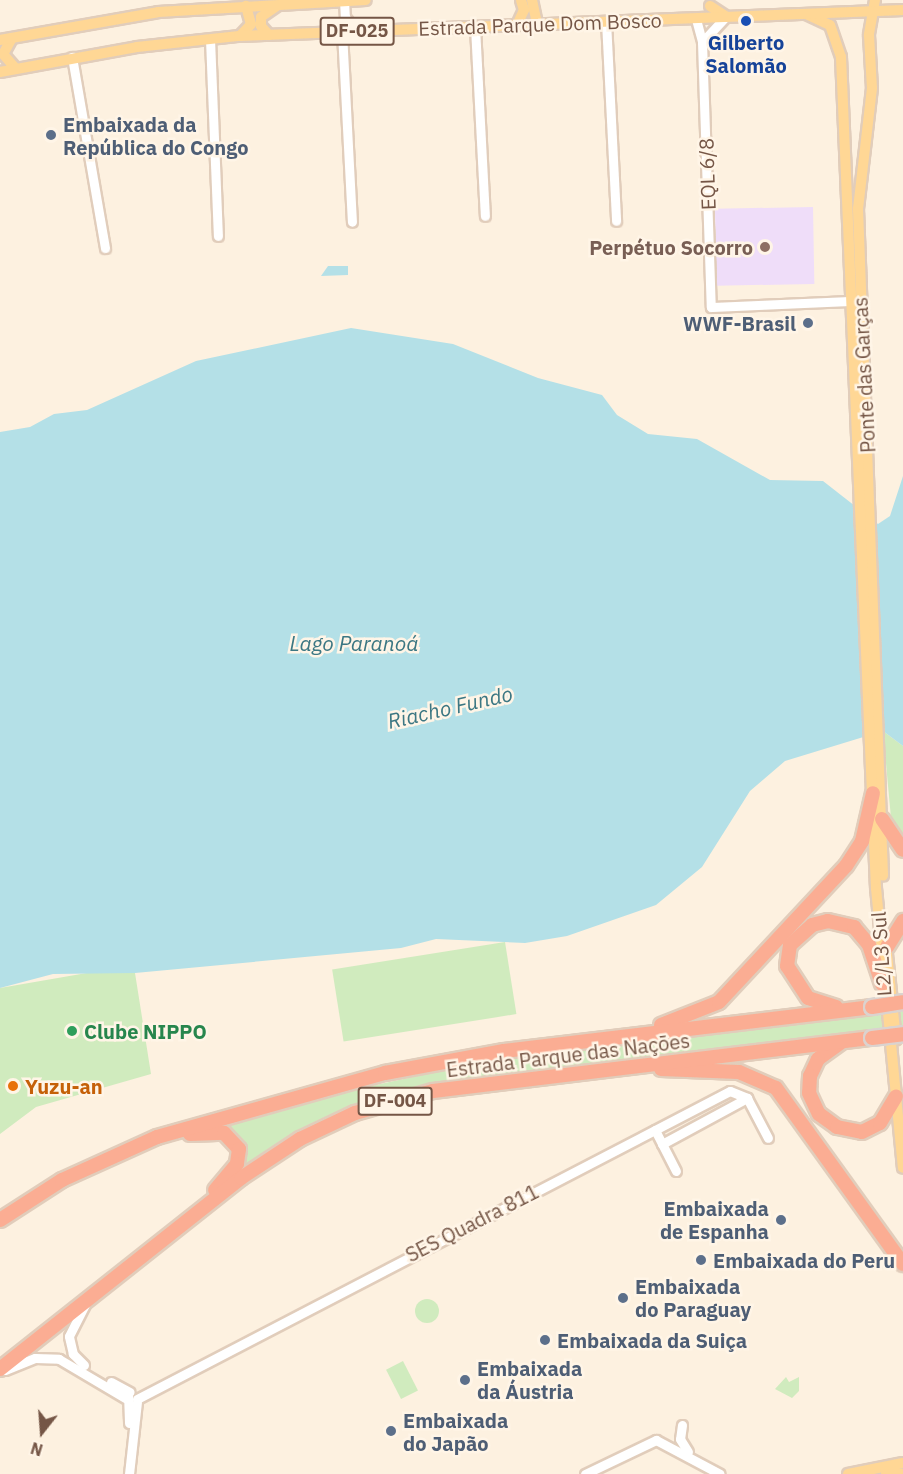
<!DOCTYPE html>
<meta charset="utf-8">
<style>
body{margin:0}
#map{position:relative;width:903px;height:1474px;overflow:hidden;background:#fdf1e0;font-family:"IBM Plex Sans",sans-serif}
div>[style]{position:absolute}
.education>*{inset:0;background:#efddf9;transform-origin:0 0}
.green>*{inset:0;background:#d0ebbe;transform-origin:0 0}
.round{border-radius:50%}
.water>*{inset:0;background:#b4e0e7}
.roads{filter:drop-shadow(2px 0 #e1cdbb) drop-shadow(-2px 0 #e1cdbb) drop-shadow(0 2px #e1cdbb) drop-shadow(0 -2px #e1cdbb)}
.minor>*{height:9px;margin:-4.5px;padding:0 4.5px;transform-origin:4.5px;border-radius:4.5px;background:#fff}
.major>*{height:10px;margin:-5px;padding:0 5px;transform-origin:5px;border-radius:5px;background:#ffd795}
.highway>*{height:14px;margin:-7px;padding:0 7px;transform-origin:7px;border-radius:7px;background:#fbad93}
.bridges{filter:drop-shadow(2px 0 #dbd3cf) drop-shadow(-2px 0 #dbd3cf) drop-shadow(0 2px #dbd3cf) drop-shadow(0 -2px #dbd3cf)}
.highway-bridge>*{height:14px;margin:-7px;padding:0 7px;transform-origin:7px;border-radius:7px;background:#fbad93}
.dots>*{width:16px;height:16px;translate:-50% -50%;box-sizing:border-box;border:3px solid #fff5e7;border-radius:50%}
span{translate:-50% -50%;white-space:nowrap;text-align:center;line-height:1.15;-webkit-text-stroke:5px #fff5e7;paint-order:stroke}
.shield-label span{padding:2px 4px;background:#fff5e7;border:2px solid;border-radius:4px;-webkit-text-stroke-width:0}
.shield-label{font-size:18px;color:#755646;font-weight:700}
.street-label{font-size:20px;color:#755646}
.transit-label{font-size:20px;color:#164399;font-weight:700}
.service-label{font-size:20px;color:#4e5e75;font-weight:700}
.left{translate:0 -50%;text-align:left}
.right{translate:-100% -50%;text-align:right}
.education-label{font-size:20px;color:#785e54;font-weight:700}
.leisure-label{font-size:20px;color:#27864d;font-weight:700}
.food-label{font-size:20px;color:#c56008;font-weight:700}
.water-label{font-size:21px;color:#3c7783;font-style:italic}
.north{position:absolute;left:12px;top:1402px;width:60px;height:60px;-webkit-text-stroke:4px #fff5e7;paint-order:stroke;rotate:197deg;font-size:16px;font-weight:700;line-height:24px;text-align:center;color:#755646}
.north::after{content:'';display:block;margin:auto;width:21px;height:27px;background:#755646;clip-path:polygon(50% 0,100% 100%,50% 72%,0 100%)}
</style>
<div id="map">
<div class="education">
<i style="left:813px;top:207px;width:77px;height:98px;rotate:89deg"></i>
</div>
<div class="green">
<i style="clip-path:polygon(883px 731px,903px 746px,903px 835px,891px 818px)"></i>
<i style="left:505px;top:942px;width:73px;height:175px;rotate:81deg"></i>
<i style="clip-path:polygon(104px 970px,135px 973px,151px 1074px,36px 1107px,0 1134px,0 988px)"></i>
<i style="clip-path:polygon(903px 1007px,903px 1028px,407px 1092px,353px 1109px,226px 1181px,242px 1145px,224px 1123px,291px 1103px,539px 1050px)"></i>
<i class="round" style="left:415px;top:1299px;width:24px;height:24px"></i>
<i style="left:403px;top:1361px;width:33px;height:19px;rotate:63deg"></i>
<i style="clip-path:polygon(786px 1377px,789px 1382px,799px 1377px,799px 1391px,792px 1398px,775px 1389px)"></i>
</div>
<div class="water">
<i style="clip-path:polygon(328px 266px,348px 266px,348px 275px,321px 276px)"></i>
<i style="clip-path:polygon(351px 328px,453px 344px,538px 378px,602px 395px,617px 415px,648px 434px,697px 439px,770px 480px,823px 481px,878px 524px,890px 516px,903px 476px,903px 746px,883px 731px,785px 761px,750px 791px,702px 867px,656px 905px,567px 936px,525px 943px,436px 939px,401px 948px,135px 973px,53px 974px,0 988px,0 432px,30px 427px,54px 414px,87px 410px,196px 361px)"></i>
</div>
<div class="roads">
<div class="minor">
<i style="left:344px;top:0;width:17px;rotate:87deg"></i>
<i style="left:345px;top:17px;width:18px;rotate:52deg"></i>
<i style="left:696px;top:19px;width:24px;rotate:75deg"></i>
<i style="left:702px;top:42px;width:265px;rotate:88.1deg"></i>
<i style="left:711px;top:307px;width:140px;rotate:-2.5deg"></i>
<i style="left:606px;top:21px;width:200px;rotate:87.1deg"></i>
<i style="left:475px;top:27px;width:189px;rotate:87deg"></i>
<i style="left:342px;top:32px;width:190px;rotate:87deg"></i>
<i style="left:210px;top:39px;width:197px;rotate:87.7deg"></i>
<i style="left:702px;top:42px;width:33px;rotate:-47deg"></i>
<i style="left:72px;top:57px;width:194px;rotate:80.2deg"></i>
<i style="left:655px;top:1130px;width:46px;rotate:62.9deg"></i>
<i style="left:662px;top:1144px;width:97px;rotate:-28.4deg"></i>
<i style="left:84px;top:1365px;width:16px;rotate:-135deg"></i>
<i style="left:73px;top:1354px;width:18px;rotate:-103deg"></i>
<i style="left:69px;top:1336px;width:35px;rotate:-63deg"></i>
<i style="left:5px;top:1370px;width:32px;rotate:-22deg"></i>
<i style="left:35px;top:1358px;width:24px;rotate:2deg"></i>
<i style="left:59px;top:1359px;width:77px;rotate:30.6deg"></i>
<i style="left:111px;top:1382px;width:21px;rotate:28deg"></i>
<i style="left:128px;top:1393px;width:30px;rotate:88deg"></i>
<i style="left:137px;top:1399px;width:668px;rotate:-27.45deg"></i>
<i style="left:730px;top:1091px;width:18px;rotate:22deg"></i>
<i style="left:747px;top:1098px;width:45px;rotate:62.3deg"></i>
<i style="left:682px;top:1425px;width:14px;rotate:98deg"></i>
<i style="left:680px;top:1439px;width:15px;rotate:58deg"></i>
<i style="left:129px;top:1474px;width:72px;rotate:-83.7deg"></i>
<i style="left:585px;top:1474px;width:79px;rotate:-25.6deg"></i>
<i style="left:656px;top:1440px;width:72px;rotate:28deg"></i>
</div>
<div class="major">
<i style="left:532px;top:0;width:25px;rotate:78deg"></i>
<i style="left:875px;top:0;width:36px;rotate:100deg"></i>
<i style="left:869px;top:35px;width:53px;rotate:86.8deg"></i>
<i style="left:872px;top:88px;width:122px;rotate:96.6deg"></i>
<i style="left:858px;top:209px;width:667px;rotate:87.85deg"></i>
<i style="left:710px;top:6px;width:20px;rotate:33deg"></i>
<i style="left:806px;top:14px;width:26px;rotate:25deg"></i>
<i style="left:830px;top:25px;width:34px;rotate:71deg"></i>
<i style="left:841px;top:57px;width:832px;rotate:87.59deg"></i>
<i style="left:876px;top:888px;width:281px;rotate:84.5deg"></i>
<i style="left:517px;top:25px;width:17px;rotate:-65deg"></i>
<i style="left:524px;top:10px;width:10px;rotate:-107deg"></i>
<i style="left:269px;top:35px;width:12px;rotate:-132deg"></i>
<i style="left:261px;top:26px;width:9px;rotate:-90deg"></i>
<i style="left:261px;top:17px;width:19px;rotate:-35deg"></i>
<i style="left:240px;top:36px;width:16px;rotate:-47deg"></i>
<i style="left:251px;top:24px;width:19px;rotate:-106deg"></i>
<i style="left:12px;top:38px;width:18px;rotate:119deg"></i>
<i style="left:3px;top:54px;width:20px;rotate:49deg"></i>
<i style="left:0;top:40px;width:160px;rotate:-10deg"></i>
<i style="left:158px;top:12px;width:208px;rotate:-3.3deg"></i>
<i style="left:0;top:72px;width:139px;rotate:-10.3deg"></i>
<i style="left:137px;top:47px;width:103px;rotate:-6.2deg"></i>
<i style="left:239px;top:36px;width:665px;rotate:-2.24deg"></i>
<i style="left:887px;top:954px;width:86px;rotate:84deg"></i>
<i style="left:848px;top:1474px;width:56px;rotate:-11.3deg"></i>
<i style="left:886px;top:1474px;width:16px"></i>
</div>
<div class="highway">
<i style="left:882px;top:819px;width:37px;rotate:56deg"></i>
<i style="left:887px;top:947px;width:31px;rotate:-58deg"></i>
<i style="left:836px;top:1007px;width:29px;rotate:-162deg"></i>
<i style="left:808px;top:998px;width:38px;rotate:-123deg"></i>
<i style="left:787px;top:966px;width:21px;rotate:-82deg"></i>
<i style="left:790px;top:945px;width:30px;rotate:-42deg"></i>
<i style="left:812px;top:925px;width:16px;rotate:-14deg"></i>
<i style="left:828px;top:921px;width:27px;rotate:13deg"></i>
<i style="left:854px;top:927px;width:23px;rotate:50deg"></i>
<i style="left:869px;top:945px;width:41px;rotate:71.6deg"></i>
<i style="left:661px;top:1025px;width:62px;rotate:-21.6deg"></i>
<i style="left:719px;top:1002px;width:186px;rotate:-47deg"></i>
<i style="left:846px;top:866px;width:30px;rotate:-57deg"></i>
<i style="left:862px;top:841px;width:49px;rotate:-77.1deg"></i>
<i style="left:840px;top:1043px;width:27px;rotate:144deg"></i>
<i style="left:818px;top:1059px;width:19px;rotate:115deg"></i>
<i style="left:810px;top:1076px;width:17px;rotate:93deg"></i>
<i style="left:809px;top:1093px;width:23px;rotate:65deg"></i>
<i style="left:819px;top:1114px;width:22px;rotate:36deg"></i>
<i style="left:837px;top:1127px;width:25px;rotate:11deg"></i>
<i style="left:862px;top:1132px;width:20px;rotate:-27deg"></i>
<i style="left:880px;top:1123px;width:31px;rotate:-59deg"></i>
<i style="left:661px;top:1069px;width:78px;rotate:2.2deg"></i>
<i style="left:739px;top:1072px;width:40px;rotate:23.4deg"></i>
<i style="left:776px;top:1088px;width:217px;rotate:54.2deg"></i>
<i style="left:190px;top:1134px;width:34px;rotate:-2deg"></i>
<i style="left:224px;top:1133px;width:22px;rotate:47deg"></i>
<i style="left:239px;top:1149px;width:15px;rotate:98deg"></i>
<i style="left:237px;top:1164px;width:34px;rotate:130deg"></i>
<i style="left:0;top:1220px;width:74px;rotate:-32.8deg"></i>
<i style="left:62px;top:1180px;width:104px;rotate:-24.4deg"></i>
<i style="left:157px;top:1137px;width:237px;rotate:-15.7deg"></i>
<i style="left:385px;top:1073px;width:121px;rotate:-10.5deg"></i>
<i style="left:504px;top:1051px;width:371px;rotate:-6.8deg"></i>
<i style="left:0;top:1369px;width:308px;rotate:-38.4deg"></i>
<i style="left:241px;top:1178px;width:71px;rotate:-33.5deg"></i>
<i style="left:300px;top:1139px;width:61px;rotate:-25.3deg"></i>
<i style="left:355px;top:1113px;width:81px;rotate:-15.8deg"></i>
<i style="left:433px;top:1091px;width:442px;rotate:-6.9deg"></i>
</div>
</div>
<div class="bridges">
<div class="highway-bridge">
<i style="left:872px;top:1007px;width:31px;rotate:-9deg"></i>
<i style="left:872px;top:1038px;width:31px;rotate:-7deg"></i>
</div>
</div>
<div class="dots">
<i style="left:746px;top:21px;background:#1a4fb4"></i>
<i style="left:51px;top:135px;background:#5c6f8a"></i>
<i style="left:765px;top:247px;background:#8d6e63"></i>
<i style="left:808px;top:323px;background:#5c6f8a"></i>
<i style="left:72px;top:1031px;background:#2e9e5b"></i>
<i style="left:13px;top:1086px;background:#e8710a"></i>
<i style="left:781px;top:1220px;background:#5c6f8a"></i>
<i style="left:701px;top:1260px;background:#5c6f8a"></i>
<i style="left:623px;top:1298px;background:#5c6f8a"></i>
<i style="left:545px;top:1340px;background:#5c6f8a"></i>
<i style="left:465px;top:1380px;background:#5c6f8a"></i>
<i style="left:391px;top:1431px;background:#5c6f8a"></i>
</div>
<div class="shield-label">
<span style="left:357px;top:31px">DF-025</span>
<span style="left:395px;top:1101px">DF-004</span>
</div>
<div class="street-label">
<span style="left:540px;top:24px;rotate:-2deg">Estrada Parque Dom Bosco</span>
<span style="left:707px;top:174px;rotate:-92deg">EQL 6/8</span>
<span style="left:864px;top:375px;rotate:-93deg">Ponte das Garças</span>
<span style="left:881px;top:954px;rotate:-94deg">L2/L3 Sul</span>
<span style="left:568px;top:1055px;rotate:-7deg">Estrada Parque das Nações</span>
<span style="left:472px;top:1223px;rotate:-27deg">SES Quadra 811</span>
</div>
<div class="transit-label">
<span style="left:746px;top:54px">Gilberto<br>Salomão</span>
</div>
<div class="service-label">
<span class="left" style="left:63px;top:136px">Embaixada da<br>República do Congo</span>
<span class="right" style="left:796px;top:323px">WWF-Brasil</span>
<span class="right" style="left:769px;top:1220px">Embaixada<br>de Espanha</span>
<span class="left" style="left:713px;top:1260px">Embaixada do Peru</span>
<span class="left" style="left:635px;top:1298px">Embaixada<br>do Paraguay</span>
<span class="left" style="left:557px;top:1340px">Embaixada da Suiça</span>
<span class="left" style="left:477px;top:1380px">Embaixada<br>da Áustria</span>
<span class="left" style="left:403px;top:1432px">Embaixada<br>do Japão</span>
</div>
<div class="education-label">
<span class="right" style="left:753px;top:247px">Perpétuo Socorro</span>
</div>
<div class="leisure-label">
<span class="left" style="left:84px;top:1031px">Clube NIPPO</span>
</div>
<div class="food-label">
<span class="left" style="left:25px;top:1086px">Yuzu-an</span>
</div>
<div class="water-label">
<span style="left:354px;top:643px">Lago Paranoá</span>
<span style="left:450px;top:707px;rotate:-13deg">Riacho Fundo</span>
</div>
<div class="north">N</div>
</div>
